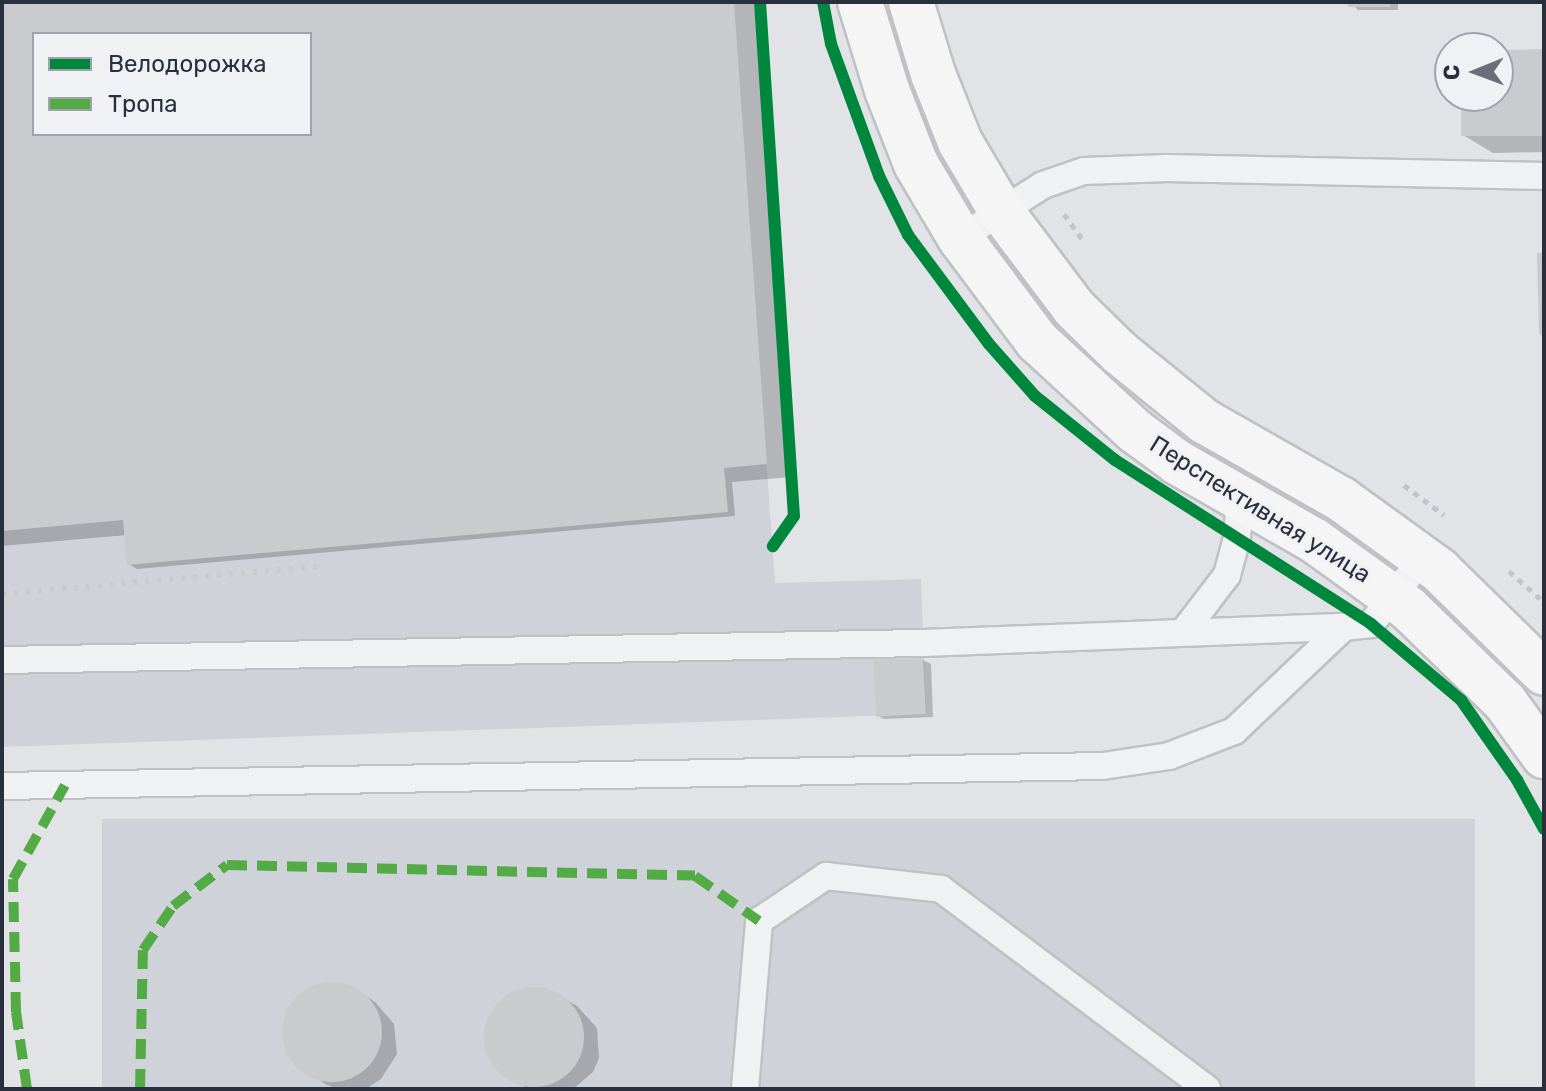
<!DOCTYPE html>
<meta charset="utf-8">
<style>
body{margin:0}
#map{position:relative;width:1546px;height:1091px;overflow:hidden;background:#e2e3e6;font-family:Rubik,sans-serif}
div>[style]{position:absolute}
.built>*{inset:0;background:#d0d2d9;transform-origin:0 0}
.shadow>*{inset:0;background:#0003}
.building>*{inset:0;background:#cacbce;transform-origin:0 0}
.round{border-radius:50%}
.path>*{height:5px;margin-top:-2.5px;transform-origin:0;background:repeating-linear-gradient(90deg,#c3c4c9 0 6px,transparent 0 12px)}
.roads{filter:drop-shadow(2px 0 #c0c1c4) drop-shadow(-2px 0 #c0c1c4) drop-shadow(0 2px #c0c1c4) drop-shadow(0 -2px #c0c1c4)}
.lane>*{height:26px;margin:-13px;padding:0 13px;transform-origin:13px;border-radius:13px;background:#f0f1f3}
.primary>*{height:44px;margin:-22px;padding:0 22px;transform-origin:22px;border-radius:22px;background:#f5f5f6}
.rail>*{height:6px;margin-top:-3px;transform-origin:0;background:repeating-linear-gradient(90deg,#cacbcd 0 4px,transparent 0 12px)}
.quiet>*{height:10px;margin-top:-5px;transform-origin:0;background:repeating-linear-gradient(90deg,#53ab46 0 20px,transparent 0 30px)}
.cycleway>*{height:12px;margin:-6px;padding:0 6px;transform-origin:6px;border-radius:6px;background:#00873e}
span{translate:-50% -50%;white-space:nowrap;text-align:center;line-height:1.15;-webkit-text-stroke:6px #eff1f5;paint-order:stroke}
.street-label{font-size:24px;color:#2a2f3e}
.frame{position:absolute;inset:0;border:4px solid #2a2f3e;pointer-events:none}
.legend{position:absolute;left:32px;top:32px;width:280px;height:104px;box-sizing:border-box;background:#eff1f5;border:2px solid #a0a3ac;margin:0;padding:10px 14px;list-style:none;font-size:24px;color:#2a2f3e}
.legend li{display:flex;align-items:center;gap:16px;height:40px}
.legend b{width:40px;border:2px solid #a0a3ac}
.north{position:absolute;left:1434px;top:32px;width:80px;height:80px;box-sizing:border-box;background:#eff1f5;border:2px solid #a0a3ac;border-radius:50%;rotate:269deg;font-size:22px;font-weight:700;line-height:32px;text-align:center;color:#2a2f3e}
.north::after{content:'';display:block;margin:auto;width:28px;height:36px;background:#6a6e79;clip-path:polygon(50% 0,100% 100%,50% 72%,0 100%)}
</style>
<div id="map">
<div class="built">
<i style="clip-path:polygon(evenodd,2px 2px,734px 2px,775px 583px,921px 579px,926px 714px,2px 747px,2px 2px,34px 34px,310px 34px,310px 134px,34px 134px,34px 34px)"></i>
<i style="left:102px;top:819px;width:1373px;height:270px"></i>
</div>
<div class="shadow">
<i style="clip-path:polygon(evenodd,2px 2px,757px 2px,791px 477px,732px 482px,735px 516px,137px 569px,129px 564px,127px 535px,2px 546px,2px 2px,34px 34px,310px 34px,310px 134px,34px 134px,34px 34px)"></i>
<i style="clip-path:polygon(1350px 2px,1398px 2px,1398px 10px,1358px 10px)"></i>
<i style="clip-path:polygon(1544px 51px,1544px 152px,1493px 153px,1463px 135px,1463px 96px,1498px 96px,1498px 52px)"></i>
<i style="clip-path:polygon(923px 660px,931px 664px,933px 717px,884px 719px,876px 715px)"></i>
<i style="clip-path:polygon(325px 985px,342px 985px,358px 991px,375px 1002px,394px 1024px,397px 1054px,381px 1079px,369px 1087px,338px 1089px,325px 1084px,295px 1062px,287px 1048px,284px 1031px,287px 1015px,309px 990px)"></i>
<i style="clip-path:polygon(527px 989px,560px 996px,577px 1006px,597px 1028px,599px 1058px,593px 1072px,573px 1089px,527px 1088px,510px 1078px,489px 1052px,489px 1019px,511px 994px)"></i>
</div>
<div class="building">
<i style="clip-path:polygon(evenodd,2px 2px,734px 2px,767px 464px,724px 468px,728px 512px,127px 565px,123px 520px,2px 531px,2px 2px,34px 34px,310px 34px,310px 134px,34px 134px,34px 34px)"></i>
<i style="left:1348px;top:2px;width:42px;height:5px"></i>
<i style="clip-path:polygon(1544px 49px,1544px 136px,1461px 136px,1461px 96px,1498px 96px,1498px 50px)"></i>
<i style="clip-path:polygon(1537px 253px,1544px 253px,1544px 339px,1539px 333px)"></i>
<i style="left:923px;top:658px;width:56px;height:50px;rotate:87deg"></i>
<i class="round" style="left:282px;top:982px;width:100px;height:100px"></i>
<i class="round" style="left:484px;top:987px;width:100px;height:100px"></i>
</div>
<div class="path">
<i style="left:760px;top:2px;width:515px;rotate:86.22deg"></i>
<i style="left:794px;top:516px;width:37px;rotate:125deg"></i>
<i style="left:1064px;top:214px;width:31px;rotate:54deg"></i>
<i style="left:1404px;top:485px;width:50px;rotate:36.9deg"></i>
<i style="left:1509px;top:571px;width:47px;rotate:41.5deg"></i>
</div>
<div class="roads">
<div class="lane">
<i style="left:960px;top:238px;width:98px;rotate:-32.6deg"></i>
<i style="left:1043px;top:185px;width:43px;rotate:-18.9deg"></i>
<i style="left:1084px;top:171px;width:83px;rotate:-2.1deg"></i>
<i style="left:1167px;top:168px;width:377px;rotate:1.2deg"></i>
<i style="left:1185px;top:630px;width:69px;rotate:-52.6deg"></i>
<i style="left:1227px;top:575px;width:38px;rotate:-75deg"></i>
<i style="left:1237px;top:538px;width:41px;rotate:-85.8deg"></i>
<i style="left:2px;top:660px;width:921px;rotate:-1.06deg"></i>
<i style="left:923px;top:643px;width:421px;rotate:-2.2deg"></i>
<i style="left:1344px;top:627px;width:27px;rotate:-6deg"></i>
<i style="left:1371px;top:624px;width:84px;rotate:-51.8deg"></i>
<i style="left:2px;top:786px;width:1101px;rotate:-1.04deg"></i>
<i style="left:1103px;top:766px;width:67px;rotate:-8.6deg"></i>
<i style="left:1169px;top:756px;width:70px;rotate:-21deg"></i>
<i style="left:1234px;top:731px;width:151px;rotate:-43.4deg"></i>
<i style="left:745px;top:1089px;width:169px;rotate:-85.2deg"></i>
<i style="left:759px;top:921px;width:81px;rotate:-33.9deg"></i>
<i style="left:826px;top:876px;width:116px;rotate:6.4deg"></i>
<i style="left:941px;top:889px;width:333px;rotate:36.9deg"></i>
</div>
<div class="primary">
<i style="left:860px;top:2px;width:92px;rotate:72.9deg"></i>
<i style="left:887px;top:90px;width:79px;rotate:68.6deg"></i>
<i style="left:916px;top:164px;width:86px;rotate:59.3deg"></i>
<i style="left:960px;top:238px;width:129px;rotate:53.2deg"></i>
<i style="left:1037px;top:341px;width:133px;rotate:42.6deg"></i>
<i style="left:1135px;top:431px;width:52px;rotate:36.4deg"></i>
<i style="left:1177px;top:462px;width:159px;rotate:29.8deg"></i>
<i style="left:1315px;top:541px;width:115px;rotate:35.8deg"></i>
<i style="left:1408px;top:608px;width:135px;rotate:44.1deg"></i>
<i style="left:1505px;top:702px;width:67px;rotate:54.2deg"></i>
<i style="left:911px;top:2px;width:75px;rotate:73deg"></i>
<i style="left:933px;top:74px;width:73px;rotate:68.3deg"></i>
<i style="left:960px;top:142px;width:80px;rotate:59.3deg"></i>
<i style="left:1001px;top:211px;width:121px;rotate:53deg"></i>
<i style="left:1074px;top:308px;width:64px;rotate:44.4deg"></i>
<i style="left:1120px;top:353px;width:108px;rotate:39deg"></i>
<i style="left:1204px;top:421px;width:158px;rotate:29.7deg"></i>
<i style="left:1341px;top:499px;width:121px;rotate:35.9deg"></i>
<i style="left:1439px;top:570px;width:147px;rotate:44.4deg"></i>
</div>
</div>
<div class="rail">
<i style="left:2px;top:594px;width:319px;rotate:-5deg"></i>
</div>
<div class="quiet">
<i style="left:27px;top:1089px;width:78px;rotate:-98.1deg"></i>
<i style="left:16px;top:1012px;width:133px;rotate:-91.3deg"></i>
<i style="left:13px;top:879px;width:107px;rotate:-61deg"></i>
<i style="left:140px;top:1089px;width:139px;rotate:-88.8deg"></i>
<i style="left:143px;top:950px;width:53px;rotate:-55.7deg"></i>
<i style="left:173px;top:906px;width:68px;rotate:-37.2deg"></i>
<i style="left:227px;top:865px;width:468px;rotate:1.3deg"></i>
<i style="left:695px;top:876px;width:78px;rotate:35.1deg"></i>
</div>
<div class="cycleway">
<i style="left:760px;top:2px;width:515px;rotate:86.22deg"></i>
<i style="left:794px;top:516px;width:37px;rotate:125deg"></i>
<i style="left:823px;top:2px;width:43px;rotate:79.2deg"></i>
<i style="left:831px;top:44px;width:140px;rotate:70deg"></i>
<i style="left:879px;top:176px;width:66px;rotate:63.8deg"></i>
<i style="left:908px;top:235px;width:136px;rotate:53.4deg"></i>
<i style="left:989px;top:344px;width:69px;rotate:48.5deg"></i>
<i style="left:1035px;top:396px;width:102px;rotate:38.7deg"></i>
<i style="left:1115px;top:460px;width:304px;rotate:32.6deg"></i>
<i style="left:1371px;top:624px;width:118px;rotate:40.2deg"></i>
<i style="left:1461px;top:700px;width:98px;rotate:55deg"></i>
<i style="left:1517px;top:780px;width:56px;rotate:61.1deg"></i>
</div>
<div class="street-label">
<span style="left:1260px;top:510px;rotate:32deg">Перспективная улица</span>
</div>
<div class="frame"></div>
<ul class="legend">
<li><b style="height:10px;background:#00873e"></b>Велодорожка</li>
<li><b style="height:10px;background:#53ab46"></b>Тропа</li>
</ul>
<div class="north">С</div>
</div>
